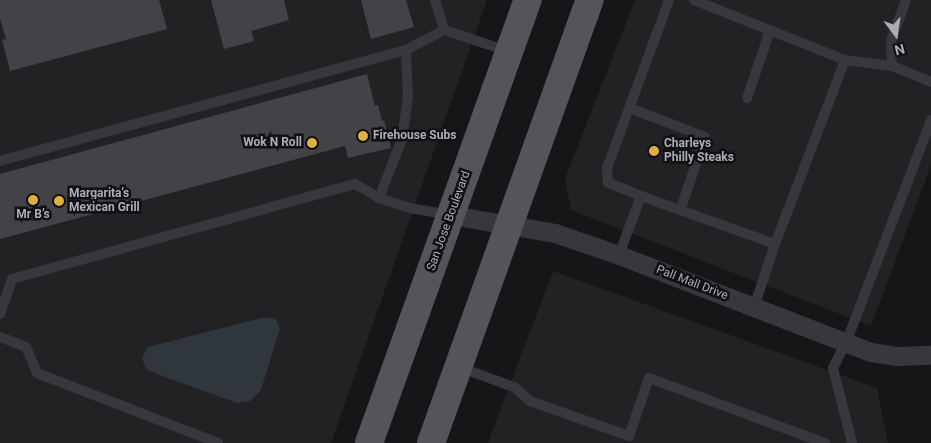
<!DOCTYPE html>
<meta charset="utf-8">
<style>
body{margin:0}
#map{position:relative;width:931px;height:443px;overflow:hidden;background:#161618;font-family:Roboto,sans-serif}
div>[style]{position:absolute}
.built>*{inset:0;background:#222224}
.water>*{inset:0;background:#2f363c}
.building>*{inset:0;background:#434347}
.service>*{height:10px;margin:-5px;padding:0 5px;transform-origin:5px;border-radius:5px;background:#37383c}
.minor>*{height:19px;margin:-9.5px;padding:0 9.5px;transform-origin:9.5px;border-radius:9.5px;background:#37383c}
.primary>*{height:28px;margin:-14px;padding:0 14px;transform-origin:14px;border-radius:14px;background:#54555b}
.dots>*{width:14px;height:14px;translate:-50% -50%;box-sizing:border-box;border:2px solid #111113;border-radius:50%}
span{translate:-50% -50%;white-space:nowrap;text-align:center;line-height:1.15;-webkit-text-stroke:5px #111113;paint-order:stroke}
.poi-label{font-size:12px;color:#a9adb6;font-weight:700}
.left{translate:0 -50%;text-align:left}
.right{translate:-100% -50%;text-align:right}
.street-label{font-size:12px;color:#a9adb6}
.north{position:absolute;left:871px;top:10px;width:50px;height:50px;-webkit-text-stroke:4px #111113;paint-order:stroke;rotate:166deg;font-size:14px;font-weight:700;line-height:20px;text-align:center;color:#a9adb6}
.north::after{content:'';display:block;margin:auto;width:18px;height:22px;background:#a9adb6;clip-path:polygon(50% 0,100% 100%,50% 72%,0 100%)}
</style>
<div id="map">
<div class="built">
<i style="clip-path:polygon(0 0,487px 0,331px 443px,0 443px)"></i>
<i style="clip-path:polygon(635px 0,931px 0,931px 165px,871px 326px,571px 210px,565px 179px)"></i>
<i style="clip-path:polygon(553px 271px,877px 388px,888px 443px,488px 443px)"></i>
</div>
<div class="water">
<i style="clip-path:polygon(262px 318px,275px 318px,280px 328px,261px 390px,250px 401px,237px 403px,162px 376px,146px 369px,142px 358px,148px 347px)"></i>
</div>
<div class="building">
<i style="clip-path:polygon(0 0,159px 0,167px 29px,10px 71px,2px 40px,6px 39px,0 18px)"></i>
<i style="clip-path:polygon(211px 0,284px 0,289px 20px,251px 31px,254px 41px,224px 49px)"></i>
<i style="clip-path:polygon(361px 0,406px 0,414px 27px,371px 39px)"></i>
<i style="clip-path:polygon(367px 74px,375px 106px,378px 105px,382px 121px,384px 120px,391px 148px,348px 158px,345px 146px,0 239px,0 174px)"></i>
</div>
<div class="service">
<i style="left:435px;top:0;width:31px;rotate:73deg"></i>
<i style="left:444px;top:30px;width:67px;rotate:18.2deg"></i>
<i style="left:694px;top:0;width:162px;rotate:21.7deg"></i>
<i style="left:845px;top:60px;width:197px;rotate:110.8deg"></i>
<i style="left:775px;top:244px;width:66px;rotate:108.4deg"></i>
<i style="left:444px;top:30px;width:43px;rotate:152.2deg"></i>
<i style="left:406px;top:50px;width:47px;rotate:87.6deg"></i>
<i style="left:408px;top:97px;width:42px;rotate:98.1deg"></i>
<i style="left:402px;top:139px;width:63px;rotate:111.3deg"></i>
<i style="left:379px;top:198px;width:33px;rotate:18deg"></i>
<i style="left:410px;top:208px;width:42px;rotate:9.7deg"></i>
<i style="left:845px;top:60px;width:47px;rotate:7.3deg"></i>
<i style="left:892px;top:66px;width:42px;rotate:22.3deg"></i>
<i style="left:892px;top:66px;width:25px;rotate:-92deg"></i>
<i style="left:891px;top:41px;width:44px;rotate:-69.9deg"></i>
<i style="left:747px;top:98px;width:71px;rotate:-71.1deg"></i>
<i style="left:630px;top:108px;width:80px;rotate:21.1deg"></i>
<i style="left:705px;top:137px;width:75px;rotate:108.7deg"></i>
<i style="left:0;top:161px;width:421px;rotate:-15.3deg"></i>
<i style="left:641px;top:196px;width:35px;rotate:-158deg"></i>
<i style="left:608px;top:183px;width:15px;rotate:-94deg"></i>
<i style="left:607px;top:168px;width:179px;rotate:-69.7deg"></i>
<i style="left:619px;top:255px;width:63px;rotate:-69.6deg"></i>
<i style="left:641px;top:196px;width:142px;rotate:19.7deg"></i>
<i style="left:0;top:314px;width:37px;rotate:-71deg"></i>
<i style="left:12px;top:279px;width:356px;rotate:-15.5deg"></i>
<i style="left:355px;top:184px;width:28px;rotate:30deg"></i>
<i style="left:0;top:337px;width:28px;rotate:21deg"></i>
<i style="left:26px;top:347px;width:28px;rotate:67deg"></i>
<i style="left:37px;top:373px;width:194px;rotate:21.1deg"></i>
<i style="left:459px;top:367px;width:59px;rotate:20deg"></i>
<i style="left:514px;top:387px;width:21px;rotate:41deg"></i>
<i style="left:530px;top:401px;width:105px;rotate:19.5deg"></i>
<i style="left:629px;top:436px;width:61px;rotate:-71deg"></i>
<i style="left:649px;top:378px;width:188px;rotate:20.3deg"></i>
<i style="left:852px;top:443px;width:77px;rotate:-104.2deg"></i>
<i style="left:833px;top:368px;width:28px;rotate:-63deg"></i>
<i style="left:846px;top:343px;width:239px;rotate:-69.1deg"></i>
</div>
<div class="minor">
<i style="left:451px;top:215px;width:106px;rotate:9.8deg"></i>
<i style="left:555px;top:233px;width:68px;rotate:19deg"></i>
<i style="left:619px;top:255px;width:270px;rotate:21.1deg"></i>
<i style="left:871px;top:352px;width:26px;rotate:9deg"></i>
<i style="left:897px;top:356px;width:34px;rotate:-2deg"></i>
</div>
<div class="primary">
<i style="left:369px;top:443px;width:471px;rotate:-70.3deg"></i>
<i style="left:431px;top:443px;width:471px;rotate:-70.3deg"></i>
</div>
<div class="dots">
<i style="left:363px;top:136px;background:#e1ae44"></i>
<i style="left:312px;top:143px;background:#e1ae44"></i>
<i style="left:654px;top:151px;background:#e1ae44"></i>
<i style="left:33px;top:200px;background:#e1ae44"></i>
<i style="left:59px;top:201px;background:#e1ae44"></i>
</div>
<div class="poi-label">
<span class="left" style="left:373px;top:136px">Firehouse Subs</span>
<span class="right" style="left:302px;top:143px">Wok N Roll</span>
<span class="left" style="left:664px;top:151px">Charleys<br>Philly Steaks</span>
<span class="left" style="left:69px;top:201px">Margarita’s<br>Mexican Grill</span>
<span style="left:33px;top:215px">Mr B’s</span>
</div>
<div class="street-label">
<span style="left:449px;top:221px;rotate:-70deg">San Jose Boulevard</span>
<span style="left:692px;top:283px;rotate:21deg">Pall Mall Drive</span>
</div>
<div class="north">N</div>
</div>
